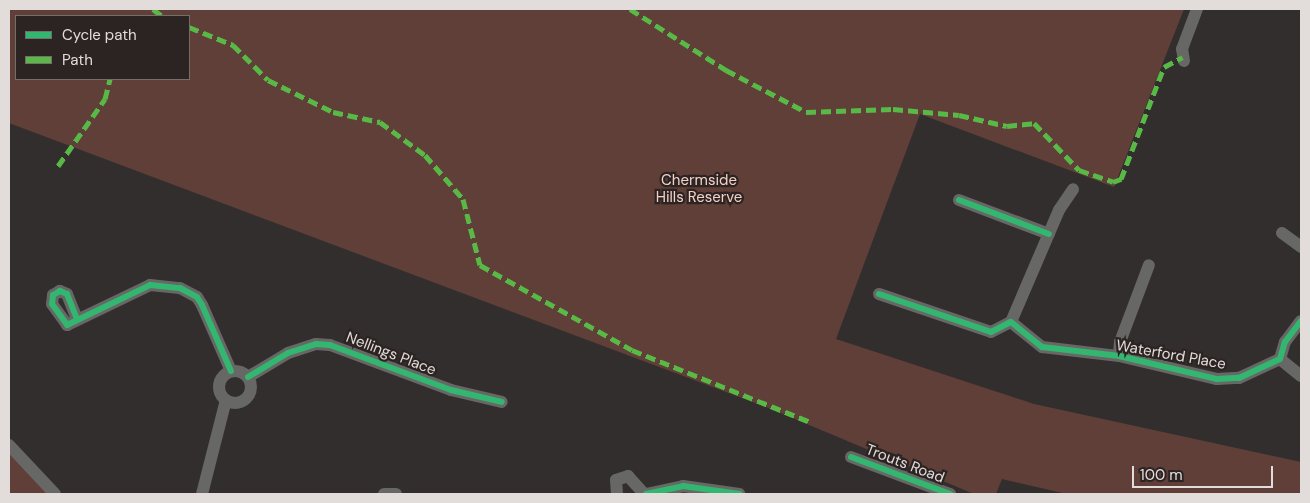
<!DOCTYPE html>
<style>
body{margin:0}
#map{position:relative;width:1310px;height:503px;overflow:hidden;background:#332e2e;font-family:"DM Sans",sans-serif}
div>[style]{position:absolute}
.green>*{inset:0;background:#603f38}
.minor>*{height:12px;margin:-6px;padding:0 6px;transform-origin:6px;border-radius:6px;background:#676766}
.minor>.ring{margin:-6px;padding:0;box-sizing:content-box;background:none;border:12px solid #676766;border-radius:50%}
.quiet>*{height:5px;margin-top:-2.5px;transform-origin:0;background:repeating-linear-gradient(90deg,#58b947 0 10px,transparent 0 15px)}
.cycleway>*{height:6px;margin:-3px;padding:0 3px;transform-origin:3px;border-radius:3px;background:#33b770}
span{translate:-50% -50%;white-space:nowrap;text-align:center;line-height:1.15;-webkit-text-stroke:4.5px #2c2422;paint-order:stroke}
.park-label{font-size:15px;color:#f4d0c7}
.street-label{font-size:15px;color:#e2dcdb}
.frame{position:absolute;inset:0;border:10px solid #e2dcdb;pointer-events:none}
.legend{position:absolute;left:15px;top:15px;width:175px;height:65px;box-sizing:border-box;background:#2c2422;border:1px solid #756e6c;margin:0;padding:6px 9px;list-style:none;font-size:15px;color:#e2dcdb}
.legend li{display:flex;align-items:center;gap:10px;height:25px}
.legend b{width:25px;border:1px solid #756e6c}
.scale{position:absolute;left:1132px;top:466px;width:141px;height:22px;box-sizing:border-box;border:2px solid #e2dcdb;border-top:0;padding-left:6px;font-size:15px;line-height:18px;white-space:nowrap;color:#e2dcdb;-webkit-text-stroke:4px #2c2422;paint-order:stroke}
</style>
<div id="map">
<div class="green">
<i style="clip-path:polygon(evenodd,9px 9px,1184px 9px,1114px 187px,920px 114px,836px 339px,1034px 404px,1301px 462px,1301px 494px,1067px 494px,1002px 479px,996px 494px,974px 494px,771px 409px,9px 123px,9px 9px,16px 16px,189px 16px,189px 79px,16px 79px,16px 16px)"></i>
<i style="clip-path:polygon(9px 451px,50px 494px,9px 494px)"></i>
</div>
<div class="minor">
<i style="left:1184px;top:61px;width:12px;rotate:-99deg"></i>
<i style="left:1182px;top:49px;width:43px;rotate:-69.4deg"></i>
<i style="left:959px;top:200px;width:96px;rotate:20.7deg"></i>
<i style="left:1282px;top:233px;width:24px;rotate:36deg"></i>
<i style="left:879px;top:294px;width:118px;rotate:18.7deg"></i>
<i style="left:991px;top:332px;width:22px;rotate:-27deg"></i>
<i style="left:1011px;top:322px;width:40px;rotate:39deg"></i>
<i style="left:1042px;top:347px;width:78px;rotate:6.7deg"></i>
<i style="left:1119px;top:356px;width:101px;rotate:13.2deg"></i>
<i style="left:1217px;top:379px;width:22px;rotate:-3deg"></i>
<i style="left:1239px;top:378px;width:45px;rotate:-24.9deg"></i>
<i style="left:1280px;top:359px;width:18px;rotate:-74deg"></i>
<i style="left:1285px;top:342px;width:26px;rotate:-53deg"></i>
<i style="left:77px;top:319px;width:27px;rotate:-112deg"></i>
<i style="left:67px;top:294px;width:8px;rotate:-157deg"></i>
<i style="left:60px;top:291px;width:8px;rotate:150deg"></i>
<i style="left:53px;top:295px;width:9px;rotate:96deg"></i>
<i style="left:52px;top:304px;width:26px;rotate:54deg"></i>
<i style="left:67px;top:325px;width:92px;rotate:-25.7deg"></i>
<i style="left:150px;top:285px;width:30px;rotate:6deg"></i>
<i style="left:180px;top:288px;width:19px;rotate:28deg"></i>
<i style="left:197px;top:297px;width:9px;rotate:58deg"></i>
<i style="left:202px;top:305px;width:72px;rotate:66.3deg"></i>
<i style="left:1011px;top:322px;width:122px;rotate:-66.8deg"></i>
<i style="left:1059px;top:210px;width:25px;rotate:-56deg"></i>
<i style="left:1119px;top:356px;width:14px;rotate:-86deg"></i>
<i style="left:1120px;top:342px;width:82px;rotate:-69.4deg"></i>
<i style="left:1280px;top:359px;width:27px;rotate:39deg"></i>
<i class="ring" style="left:219px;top:371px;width:20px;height:20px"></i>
<i style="left:248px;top:377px;width:47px;rotate:-31deg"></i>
<i style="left:288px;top:353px;width:29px;rotate:-18deg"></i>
<i style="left:316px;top:344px;width:14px;rotate:4deg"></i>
<i style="left:330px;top:345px;width:129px;rotate:20.4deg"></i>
<i style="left:451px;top:390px;width:52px;rotate:13.2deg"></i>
<i style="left:9px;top:445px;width:67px;rotate:46.8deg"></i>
<i style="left:851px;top:457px;width:106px;rotate:20.5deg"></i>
<i style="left:202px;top:494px;width:97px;rotate:-75.7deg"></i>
<i style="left:384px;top:494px;width:12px"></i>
<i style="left:617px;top:494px;width:14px;rotate:-94deg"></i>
<i style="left:616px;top:480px;width:13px;rotate:-18deg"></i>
<i style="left:628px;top:476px;width:24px;rotate:48deg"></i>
<i style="left:646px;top:494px;width:38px;rotate:-12deg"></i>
<i style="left:683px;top:486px;width:57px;rotate:8.1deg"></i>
</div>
<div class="quiet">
<i style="left:153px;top:9px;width:11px;rotate:38deg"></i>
<i style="left:630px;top:9px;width:114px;rotate:32.4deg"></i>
<i style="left:726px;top:70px;width:90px;rotate:27.7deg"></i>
<i style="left:806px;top:112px;width:87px;rotate:-2deg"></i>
<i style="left:893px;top:109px;width:66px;rotate:5.2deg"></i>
<i style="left:959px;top:115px;width:49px;rotate:12.9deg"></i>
<i style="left:1007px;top:126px;width:27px;rotate:-6deg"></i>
<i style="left:1034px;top:123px;width:65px;rotate:46.2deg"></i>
<i style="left:1079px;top:170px;width:36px;rotate:19deg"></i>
<i style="left:1113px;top:182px;width:9px;rotate:-21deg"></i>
<i style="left:1121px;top:179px;width:120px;rotate:-69deg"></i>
<i style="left:1164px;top:67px;width:21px;rotate:-28deg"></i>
<i style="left:189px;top:27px;width:48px;rotate:22.2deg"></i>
<i style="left:233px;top:45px;width:49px;rotate:45deg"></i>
<i style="left:268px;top:80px;width:72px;rotate:26.2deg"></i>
<i style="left:333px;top:112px;width:48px;rotate:12deg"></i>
<i style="left:380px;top:122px;width:56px;rotate:36.3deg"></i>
<i style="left:425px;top:155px;width:58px;rotate:49.2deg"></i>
<i style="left:463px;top:199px;width:68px;rotate:75.6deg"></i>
<i style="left:480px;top:265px;width:174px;rotate:29.2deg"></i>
<i style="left:632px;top:350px;width:192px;rotate:22deg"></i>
<i style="left:58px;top:166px;width:82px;rotate:-55deg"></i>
<i style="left:105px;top:99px;width:21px;rotate:-76deg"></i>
</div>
<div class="cycleway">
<i style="left:959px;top:200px;width:96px;rotate:20.7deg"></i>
<i style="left:879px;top:294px;width:118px;rotate:18.7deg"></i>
<i style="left:991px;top:332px;width:22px;rotate:-27deg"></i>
<i style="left:1011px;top:322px;width:40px;rotate:39deg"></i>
<i style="left:1042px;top:347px;width:78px;rotate:6.7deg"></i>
<i style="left:1119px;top:356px;width:101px;rotate:13.2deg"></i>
<i style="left:1217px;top:379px;width:22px;rotate:-3deg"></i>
<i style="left:1239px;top:378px;width:45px;rotate:-24.9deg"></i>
<i style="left:1280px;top:359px;width:18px;rotate:-74deg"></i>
<i style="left:1285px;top:342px;width:26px;rotate:-53deg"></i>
<i style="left:77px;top:319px;width:27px;rotate:-112deg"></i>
<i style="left:67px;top:294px;width:8px;rotate:-157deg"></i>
<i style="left:60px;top:291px;width:8px;rotate:150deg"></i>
<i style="left:53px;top:295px;width:9px;rotate:96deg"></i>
<i style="left:52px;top:304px;width:26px;rotate:54deg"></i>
<i style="left:67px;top:325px;width:92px;rotate:-25.7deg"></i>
<i style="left:150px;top:285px;width:30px;rotate:6deg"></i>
<i style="left:180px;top:288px;width:19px;rotate:28deg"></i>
<i style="left:197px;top:297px;width:9px;rotate:58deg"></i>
<i style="left:202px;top:305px;width:72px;rotate:66.3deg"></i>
<i style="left:248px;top:377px;width:47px;rotate:-31deg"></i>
<i style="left:288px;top:353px;width:29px;rotate:-18deg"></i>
<i style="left:316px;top:344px;width:14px;rotate:4deg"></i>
<i style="left:330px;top:345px;width:129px;rotate:20.4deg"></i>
<i style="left:451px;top:390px;width:52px;rotate:13.2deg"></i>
<i style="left:851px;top:457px;width:106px;rotate:20.5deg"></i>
<i style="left:646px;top:494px;width:38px;rotate:-12deg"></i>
<i style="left:683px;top:486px;width:57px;rotate:8.1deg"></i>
</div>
<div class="park-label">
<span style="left:699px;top:189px">Chermside<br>Hills Reserve</span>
</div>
<div class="street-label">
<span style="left:391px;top:354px;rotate:21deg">Nellings Place</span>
<span style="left:1171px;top:355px;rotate:10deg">Waterford Place</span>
<span style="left:905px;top:464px;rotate:21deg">Trouts Road</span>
</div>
<div class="frame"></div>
<ul class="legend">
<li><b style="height:6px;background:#33b770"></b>Cycle path</li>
<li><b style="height:6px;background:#58b947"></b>Path</li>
</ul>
<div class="scale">100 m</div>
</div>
